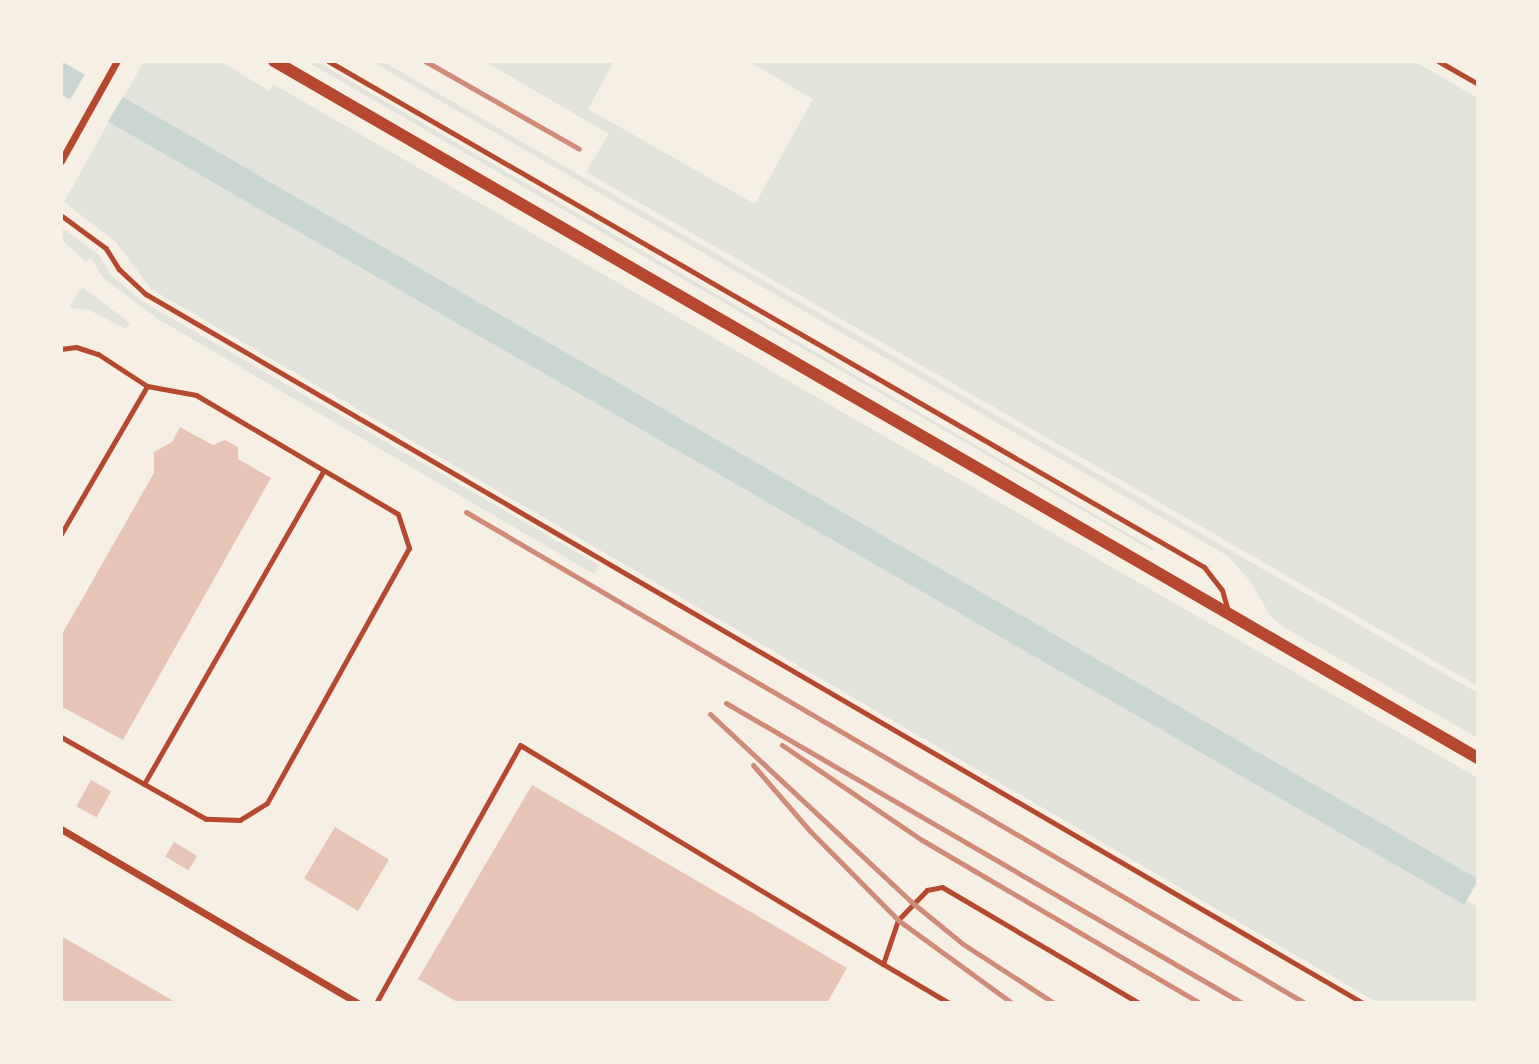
<!DOCTYPE html>
<style>
body{margin:0}
#map{position:relative;width:1539px;height:1064px;overflow:hidden;background:#f6efe4;font-family:Poppins,sans-serif}
div>[style]{position:absolute}
.green>*{inset:0;background:#e2e4dc}
.water>*{inset:0;background:#c9d6d2;transform-origin:0 0}
.pier>*{inset:0;background:#f6efe4;transform-origin:0 0}
.building>*{inset:0;background:#e6c5b7;transform-origin:0 0}
.path>*{height:4.5px;margin:-2.25px;padding:0 2.25px;transform-origin:2.25px;border-radius:2.25px;background:#b5482f}
.service>*{height:5px;margin:-2.5px;padding:0 2.5px;transform-origin:2.5px;border-radius:2.5px;background:#b5482f}
.minor>*{height:7px;margin:-3.5px;padding:0 3.5px;transform-origin:3.5px;border-radius:3.5px;background:#b5482f}
.tertiary>*{height:12px;margin:-6px;padding:0 6px;transform-origin:6px;border-radius:6px;background:#b5482f}
.rail>*{height:5px;margin:-2.5px;padding:0 2.5px;transform-origin:2.5px;border-radius:2.5px;background:#cf8b77}
span{translate:-50% -50%;white-space:nowrap;text-align:center;line-height:1.15;-webkit-text-stroke:6px #f6efe4;paint-order:stroke}
.frame{position:absolute;inset:0;border:63px solid #f6efe4;pointer-events:none}
</style>
<div id="map">
<div class="green">
<i style="clip-path:polygon(144px 61px,220px 61px,269px 91px,273px 84px,1478px 778px,1478px 881px,124px 97px)"></i>
<i style="clip-path:polygon(306px 61px,316px 61px,1156px 550px,1151px 550px)"></i>
<i style="clip-path:polygon(371px 61px,382px 61px,1478px 693px,1478px 738px,1285px 628px,1271px 617px,1250px 581px,1228px 556px)"></i>
<i style="clip-path:polygon(484px 61px,614px 61px,588px 109px,755px 204px,813px 99px,748px 61px,1414px 61px,1476px 97px,1478px 686px,586px 172px,609px 134px)"></i>
<i style="clip-path:polygon(111px 118px,1478px 907px,1478px 1003px,1378px 1003px,151px 289px,115px 241px,64px 202px)"></i>
<i style="clip-path:polygon(61px 227px,98px 254px,111px 275px,142px 301px,599px 565px,594px 574px,158px 319px,102px 277px,91px 257px,86px 262px,61px 239px)"></i>
<i style="clip-path:polygon(82px 287px,130px 323px,126px 329px,89px 310px,69px 308px)"></i>
</div>
<div class="water">
<i style="left:61px;top:61px;width:1637px;height:29px;rotate:30deg"></i>
</div>
<div class="pier">
<i style="left:87px;top:71px;width:44px;height:33px;rotate:31deg"></i>
</div>
<div class="building">
<i style="clip-path:polygon(180px 427px,213px 445px,225px 440px,238px 447px,238px 459px,271px 478px,123px 740px,61px 706px,61px 636px,154px 473px,154px 452px,172px 442px)"></i>
<i style="left:91px;top:780px;width:23px;height:30px;rotate:29deg"></i>
<i style="clip-path:polygon(532px 785px,847px 968px,827px 1003px,459px 1003px,418px 979px)"></i>
<i style="left:335px;top:827px;width:63px;height:60px;rotate:31deg"></i>
<i style="left:174px;top:842px;width:27px;height:17px;rotate:31deg"></i>
<i style="clip-path:polygon(61px 936px,177px 1003px,61px 1003px)"></i>
</div>
<div class="path">
<i style="left:61px;top:215px;width:56px;rotate:36.3deg"></i>
<i style="left:106px;top:248px;width:25px;rotate:58deg"></i>
<i style="left:119px;top:269px;width:37px;rotate:43deg"></i>
<i style="left:146px;top:294px;width:1408px;rotate:30.22deg"></i>
</div>
<div class="service">
<i style="left:328px;top:61px;width:1012px;rotate:30.01deg"></i>
<i style="left:1204px;top:567px;width:29px;rotate:52deg"></i>
<i style="left:1222px;top:590px;width:22px;rotate:74deg"></i>
<i style="left:1438px;top:61px;width:46px;rotate:29.9deg"></i>
<i style="left:61px;top:349px;width:15px;rotate:-8deg"></i>
<i style="left:76px;top:347px;width:23px;rotate:18deg"></i>
<i style="left:98px;top:354px;width:59px;rotate:33.1deg"></i>
<i style="left:61px;top:534px;width:171px;rotate:-59.8deg"></i>
<i style="left:147px;top:386px;width:50px;rotate:10.4deg"></i>
<i style="left:196px;top:395px;width:234px;rotate:30.5deg"></i>
<i style="left:398px;top:514px;width:36px;rotate:72deg"></i>
<i style="left:409px;top:548px;width:292px;rotate:119.1deg"></i>
<i style="left:267px;top:803px;width:32px;rotate:148deg"></i>
<i style="left:240px;top:820px;width:34px;rotate:-178deg"></i>
<i style="left:206px;top:819px;width:167px;rotate:-150.5deg"></i>
<i style="left:144px;top:784px;width:361px;rotate:-60.2deg"></i>
<i style="left:376px;top:1003px;width:295px;rotate:-60.8deg"></i>
<i style="left:520px;top:745px;width:424px;rotate:31.1deg"></i>
<i style="left:949px;top:1003px;width:77px;rotate:-149.4deg"></i>
<i style="left:883px;top:964px;width:46px;rotate:-71.2deg"></i>
<i style="left:898px;top:920px;width:42px;rotate:-46deg"></i>
<i style="left:927px;top:890px;width:15px;rotate:-11deg"></i>
<i style="left:942px;top:887px;width:229px;rotate:30.5deg"></i>
</div>
<div class="minor">
<i style="left:61px;top:161px;width:115px;rotate:-60.8deg"></i>
<i style="left:61px;top:829px;width:343px;rotate:30.4deg"></i>
</div>
<div class="tertiary">
<i style="left:274px;top:61px;width:1391px;rotate:30.07deg"></i>
</div>
<div class="rail">
<i style="left:425px;top:61px;width:177px;rotate:29.7deg"></i>
<i style="left:466px;top:512px;width:972px;rotate:30.34deg"></i>
<i style="left:726px;top:703px;width:597px;rotate:30.17deg"></i>
<i style="left:710px;top:714px;width:279px;rotate:43deg"></i>
<i style="left:914px;top:904px;width:63px;rotate:39.2deg"></i>
<i style="left:963px;top:944px;width:108px;rotate:33deg"></i>
<i style="left:782px;top:745px;width:169px;rotate:34.2deg"></i>
<i style="left:922px;top:840px;width:322px;rotate:30.4deg"></i>
<i style="left:753px;top:765px;width:87px;rotate:49.2deg"></i>
<i style="left:810px;top:831px;width:125px;rotate:45.3deg"></i>
<i style="left:898px;top:920px;width:141px;rotate:36.1deg"></i>
</div>
<div class="frame"></div>
</div>
